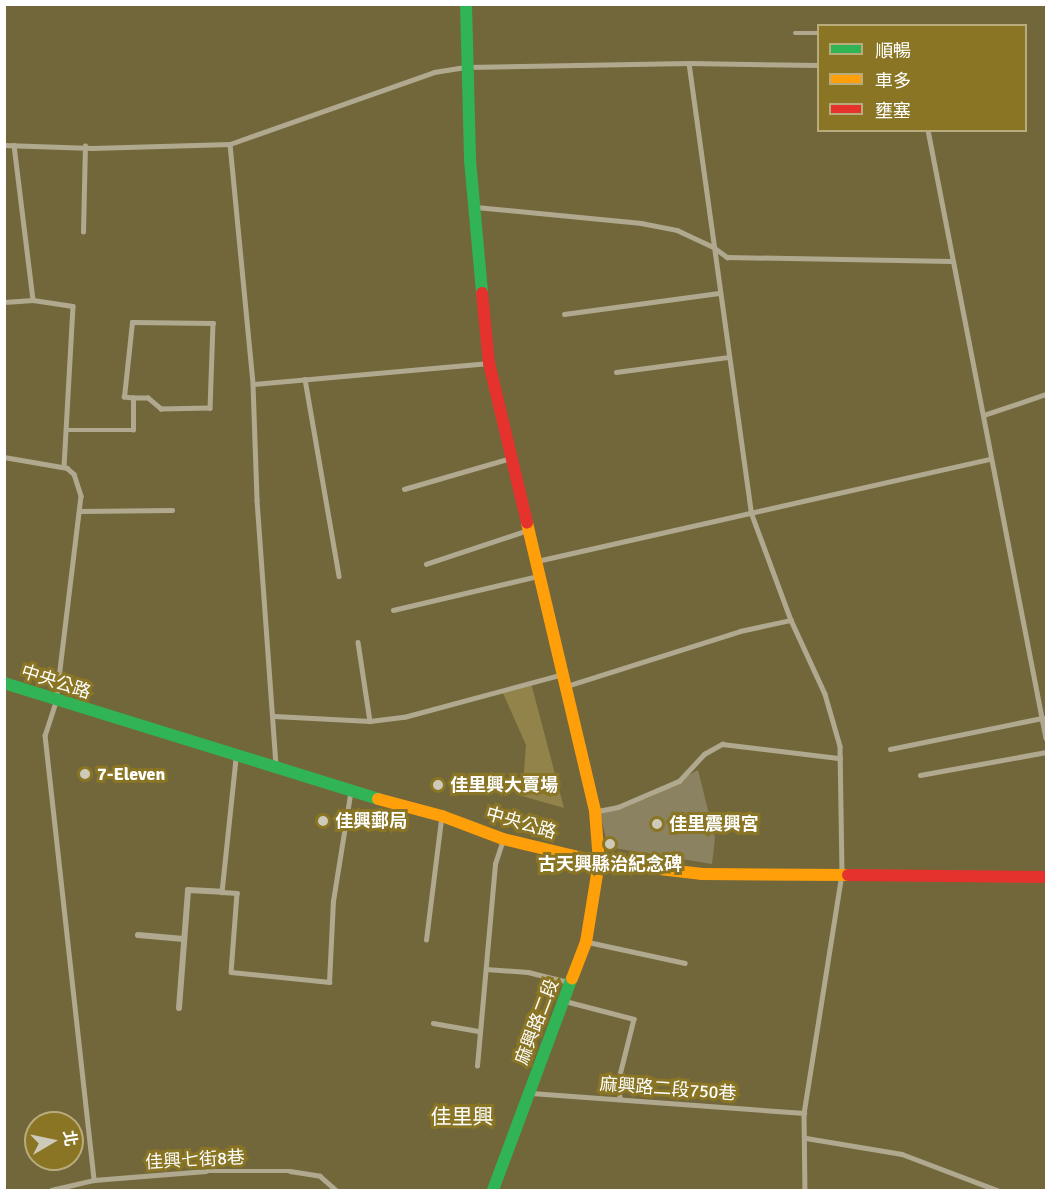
<!DOCTYPE html>
<meta charset="utf-8">
<style>
body{margin:0}
#map{position:relative;width:1051px;height:1195px;overflow:hidden;background:#72673b;font-family:Signika,"Noto Sans TC",sans-serif}
div>[style]{position:absolute}
.water>*{inset:0;background:#92834b}
.building>*{inset:0;background:#8a8260}
.lane>*{height:4.5px;margin:-2.25px;padding:0 2.25px;transform-origin:2.25px;border-radius:2.25px;background:#b0a98f}
.street>*{height:6px;margin:-3px;padding:0 3px;transform-origin:3px;border-radius:3px;background:#b0a98f}
.fast>*{height:12px;margin:-6px;padding:0 6px;transform-origin:6px;border-radius:6px;background:#30b455}
.slow>*{height:12px;margin:-6px;padding:0 6px;transform-origin:6px;border-radius:6px;background:#ff9f0a}
.jam>*{height:12px;margin:-6px;padding:0 6px;transform-origin:6px;border-radius:6px;background:#e5322d}
.dots>*{width:16px;height:16px;translate:-50% -50%;box-sizing:border-box;border:3px solid #897524;border-radius:50%}
span{translate:-50% -50%;white-space:nowrap;text-align:center;line-height:1.15;-webkit-text-stroke:6px #897524;paint-order:stroke}
.street-label{font-size:18px;color:#fff}
.poi-label{font-size:18px;color:#fff;font-weight:700}
.left{translate:0 -50%;text-align:left}
.quarter-label{font-size:21px;color:#fff}
.frame{position:absolute;inset:0;border:6px solid #fff;pointer-events:none}
.legend{position:absolute;left:817px;top:24px;width:210px;height:108px;box-sizing:border-box;background:#897524;border:2px solid #b8ac7c;margin:0;padding:8px 10px;list-style:none;font-size:18px;color:#fff}
.legend li{display:flex;align-items:center;gap:12px;height:30px}
.legend b{width:30px;border:2px solid #b8ac7c}
.north{position:absolute;left:24px;top:1111px;width:60px;height:60px;box-sizing:border-box;background:#897524;border:2px solid #b8ac7c;border-radius:50%;rotate:81deg;font-size:16px;font-weight:700;line-height:24px;text-align:center;color:#fff}
.north::after{content:'';display:block;margin:auto;width:21px;height:27px;background:#cecaba;clip-path:polygon(50% 0,100% 100%,50% 72%,0 100%)}
</style>
<div id="map">
<div class="water">
<i style="clip-path:polygon(531px 683px,564px 808px,522px 796px,526px 745px,502px 691px)"></i>
</div>
<div class="building">
<i style="clip-path:polygon(698px 770px,715px 838px,712px 864px,608px 847px,599px 809px,648px 798px)"></i>
</div>
<div class="lane">
<i style="left:795px;top:33px;width:23px"></i>
<i style="left:689px;top:63px;width:453px;rotate:82.1deg"></i>
<i style="left:751px;top:512px;width:115px;rotate:69.7deg"></i>
<i style="left:791px;top:620px;width:81px;rotate:65.3deg"></i>
<i style="left:825px;top:694px;width:54px;rotate:73.9deg"></i>
<i style="left:840px;top:746px;width:128px;rotate:89.1deg"></i>
<i style="left:842px;top:874px;width:242px;rotate:99deg"></i>
<i style="left:804px;top:1113px;width:77px;rotate:89.3deg"></i>
<i style="left:928px;top:130px;width:619px;rotate:79.02deg"></i>
<i style="left:230px;top:144px;width:241px;rotate:84.5deg"></i>
<i style="left:253px;top:384px;width:116px;rotate:88deg"></i>
<i style="left:257px;top:500px;width:267px;rotate:85.9deg"></i>
<i style="left:4px;top:145px;width:88px;rotate:2deg"></i>
<i style="left:92px;top:148px;width:138px;rotate:-1.7deg"></i>
<i style="left:230px;top:144px;width:216px;rotate:-19.4deg"></i>
<i style="left:434px;top:72px;width:33px;rotate:-9deg"></i>
<i style="left:467px;top:67px;width:222px;rotate:-1deg"></i>
<i style="left:689px;top:63px;width:129px;rotate:0.9deg"></i>
<i style="left:14px;top:145px;width:156px;rotate:83deg"></i>
<i style="left:33px;top:300px;width:40px;rotate:8.5deg"></i>
<i style="left:73px;top:306px;width:161px;rotate:93.2deg"></i>
<i style="left:476px;top:207px;width:166px;rotate:5.5deg"></i>
<i style="left:641px;top:223px;width:37px;rotate:11deg"></i>
<i style="left:677px;top:230px;width:38px;rotate:25deg"></i>
<i style="left:712px;top:246px;width:19px;rotate:36deg"></i>
<i style="left:727px;top:257px;width:224px;rotate:1deg"></i>
<i style="left:83px;top:232px;width:86px;rotate:-88.7deg"></i>
<i style="left:4px;top:302px;width:29px;rotate:-4deg"></i>
<i style="left:564px;top:314px;width:156px;rotate:-7.7deg"></i>
<i style="left:616px;top:372px;width:114px;rotate:-7.6deg"></i>
<i style="left:305px;top:379px;width:200px;rotate:80.2deg"></i>
<i style="left:253px;top:384px;width:237px;rotate:-5.1deg"></i>
<i style="left:984px;top:415px;width:65px;rotate:-18.7deg"></i>
<i style="left:68px;top:430px;width:65px"></i>
<i style="left:133px;top:430px;width:32px;rotate:-90deg"></i>
<i style="left:133px;top:398px;width:9px;rotate:-174deg"></i>
<i style="left:124px;top:397px;width:75px;rotate:-83.9deg"></i>
<i style="left:132px;top:322px;width:81px;rotate:0.7deg"></i>
<i style="left:213px;top:323px;width:85px;rotate:92deg"></i>
<i style="left:210px;top:408px;width:49px;rotate:178.8deg"></i>
<i style="left:161px;top:409px;width:17px;rotate:-140deg"></i>
<i style="left:148px;top:398px;width:15px;rotate:180deg"></i>
<i style="left:4px;top:457px;width:64px;rotate:9.9deg"></i>
<i style="left:67px;top:468px;width:9px;rotate:41deg"></i>
<i style="left:74px;top:474px;width:23px;rotate:72deg"></i>
<i style="left:81px;top:496px;width:208px;rotate:96.9deg"></i>
<i style="left:56px;top:702px;width:35px;rotate:108deg"></i>
<i style="left:45px;top:735px;width:448px;rotate:83.7deg"></i>
<i style="left:404px;top:489px;width:111px;rotate:-16.2deg"></i>
<i style="left:79px;top:511px;width:93px;rotate:-0.6deg"></i>
<i style="left:537px;top:561px;width:465px;rotate:-12.7deg"></i>
<i style="left:426px;top:564px;width:108px;rotate:-18.4deg"></i>
<i style="left:393px;top:610px;width:149px;rotate:-13.2deg"></i>
<i style="left:358px;top:642px;width:80px;rotate:81.4deg"></i>
<i style="left:567px;top:686px;width:182px;rotate:-17.6deg"></i>
<i style="left:740px;top:631px;width:52px;rotate:-12.2deg"></i>
<i style="left:274px;top:716px;width:96px;rotate:3deg"></i>
<i style="left:370px;top:721px;width:34px;rotate:-7deg"></i>
<i style="left:404px;top:717px;width:162px;rotate:-15.1deg"></i>
<i style="left:890px;top:749px;width:156px;rotate:-11.5deg"></i>
<i style="left:236px;top:759px;width:134px;rotate:96deg"></i>
<i style="left:222px;top:892px;width:15px;rotate:4deg"></i>
<i style="left:237px;top:893px;width:79px;rotate:94.3deg"></i>
<i style="left:231px;top:972px;width:99px;rotate:5.8deg"></i>
<i style="left:329px;top:982px;width:81px;rotate:-87.2deg"></i>
<i style="left:333px;top:901px;width:107px;rotate:-80.9deg"></i>
<i style="left:920px;top:775px;width:128px;rotate:-10.3deg"></i>
<i style="left:598px;top:811px;width:20px;rotate:-11deg"></i>
<i style="left:618px;top:807px;width:66px;rotate:-23.1deg"></i>
<i style="left:679px;top:781px;width:37px;rotate:-47deg"></i>
<i style="left:704px;top:754px;width:21px;rotate:-29deg"></i>
<i style="left:722px;top:744px;width:119px;rotate:6.8deg"></i>
<i style="left:426px;top:940px;width:121px;rotate:-82.9deg"></i>
<i style="left:588px;top:942px;width:99px;rotate:12.2deg"></i>
<i style="left:486px;top:969px;width:42px;rotate:4.1deg"></i>
<i style="left:528px;top:972px;width:41px;rotate:14deg"></i>
<i style="left:565px;top:1001px;width:71px;rotate:14.6deg"></i>
<i style="left:634px;top:1019px;width:66px;rotate:104deg"></i>
<i style="left:618px;top:1083px;width:15px;rotate:82deg"></i>
<i style="left:433px;top:1023px;width:47px;rotate:9.9deg"></i>
<i style="left:477px;top:1066px;width:203px;rotate:-84.9deg"></i>
<i style="left:495px;top:864px;width:23px;rotate:-72deg"></i>
<i style="left:531px;top:1093px;width:274px;rotate:4.2deg"></i>
<i style="left:806px;top:1138px;width:97px;rotate:9.5deg"></i>
<i style="left:902px;top:1154px;width:102px;rotate:20.8deg"></i>
<i style="left:51px;top:1190px;width:44px;rotate:-13.1deg"></i>
<i style="left:94px;top:1180px;width:112px;rotate:-4.6deg"></i>
<i style="left:206px;top:1171px;width:84px"></i>
<i style="left:290px;top:1171px;width:30px;rotate:9deg"></i>
<i style="left:320px;top:1176px;width:21px;rotate:41deg"></i>
</div>
<div class="street">
<i style="left:138px;top:935px;width:46px;rotate:5deg"></i>
<i style="left:179px;top:1008px;width:118px;rotate:-85.6deg"></i>
<i style="left:188px;top:890px;width:34px;rotate:3deg"></i>
</div>
<div class="fast">
<i style="left:466px;top:4px;width:156px;rotate:88.5deg"></i>
<i style="left:470px;top:160px;width:134px;rotate:84.8deg"></i>
<i style="left:4px;top:683px;width:392px;rotate:17.2deg"></i>
<i style="left:493px;top:1190px;width:226px;rotate:-69.6deg"></i>
</div>
<div class="slow">
<i style="left:527px;top:523px;width:296px;rotate:76.7deg"></i>
<i style="left:595px;top:811px;width:51px;rotate:85.5deg"></i>
<i style="left:599px;top:862px;width:81px;rotate:99.2deg"></i>
<i style="left:586px;top:942px;width:39px;rotate:111deg"></i>
<i style="left:378px;top:799px;width:66px;rotate:14.9deg"></i>
<i style="left:442px;top:816px;width:65px;rotate:20.7deg"></i>
<i style="left:503px;top:839px;width:99px;rotate:13.5deg"></i>
<i style="left:599px;top:862px;width:104px;rotate:6.6deg"></i>
<i style="left:702px;top:874px;width:146px;rotate:0.4deg"></i>
</div>
<div class="jam">
<i style="left:482px;top:293px;width:70px;rotate:84.3deg"></i>
<i style="left:489px;top:363px;width:164px;rotate:76.6deg"></i>
<i style="left:848px;top:875px;width:198px;rotate:0.6deg"></i>
</div>
<div class="dots">
<i style="left:85px;top:774px;background:#cecaba"></i>
<i style="left:438px;top:785px;background:#cecaba"></i>
<i style="left:323px;top:821px;background:#cecaba"></i>
<i style="left:657px;top:824px;background:#cecaba"></i>
<i style="left:610px;top:844px;background:#cecaba"></i>
</div>
<div class="street-label">
<span style="left:56px;top:682px;rotate:18deg">中央公路</span>
<span style="left:521px;top:823px;rotate:16deg">中央公路</span>
<span style="left:537px;top:1022px;rotate:-69deg">麻興路二段</span>
<span style="left:668px;top:1089px;rotate:4deg">麻興路二段750巷</span>
<span style="left:195px;top:1160px;rotate:-3deg">佳興七街8巷</span>
</div>
<div class="poi-label">
<span class="left" style="left:97px;top:774px">7-Eleven</span>
<span class="left" style="left:450px;top:785px">佳里興大賣場</span>
<span class="left" style="left:335px;top:821px">佳興郵局</span>
<span class="left" style="left:669px;top:824px">佳里震興宮</span>
<span style="left:610px;top:864px">古天興縣治紀念碑</span>
</div>
<div class="quarter-label">
<span style="left:462px;top:1117px">佳里興</span>
</div>
<div class="frame"></div>
<ul class="legend">
<li><b style="height:8px;background:#30b455"></b>順暢</li>
<li><b style="height:8px;background:#ff9f0a"></b>車多</li>
<li><b style="height:8px;background:#e5322d"></b>壅塞</li>
</ul>
<div class="north">北</div>
</div>
